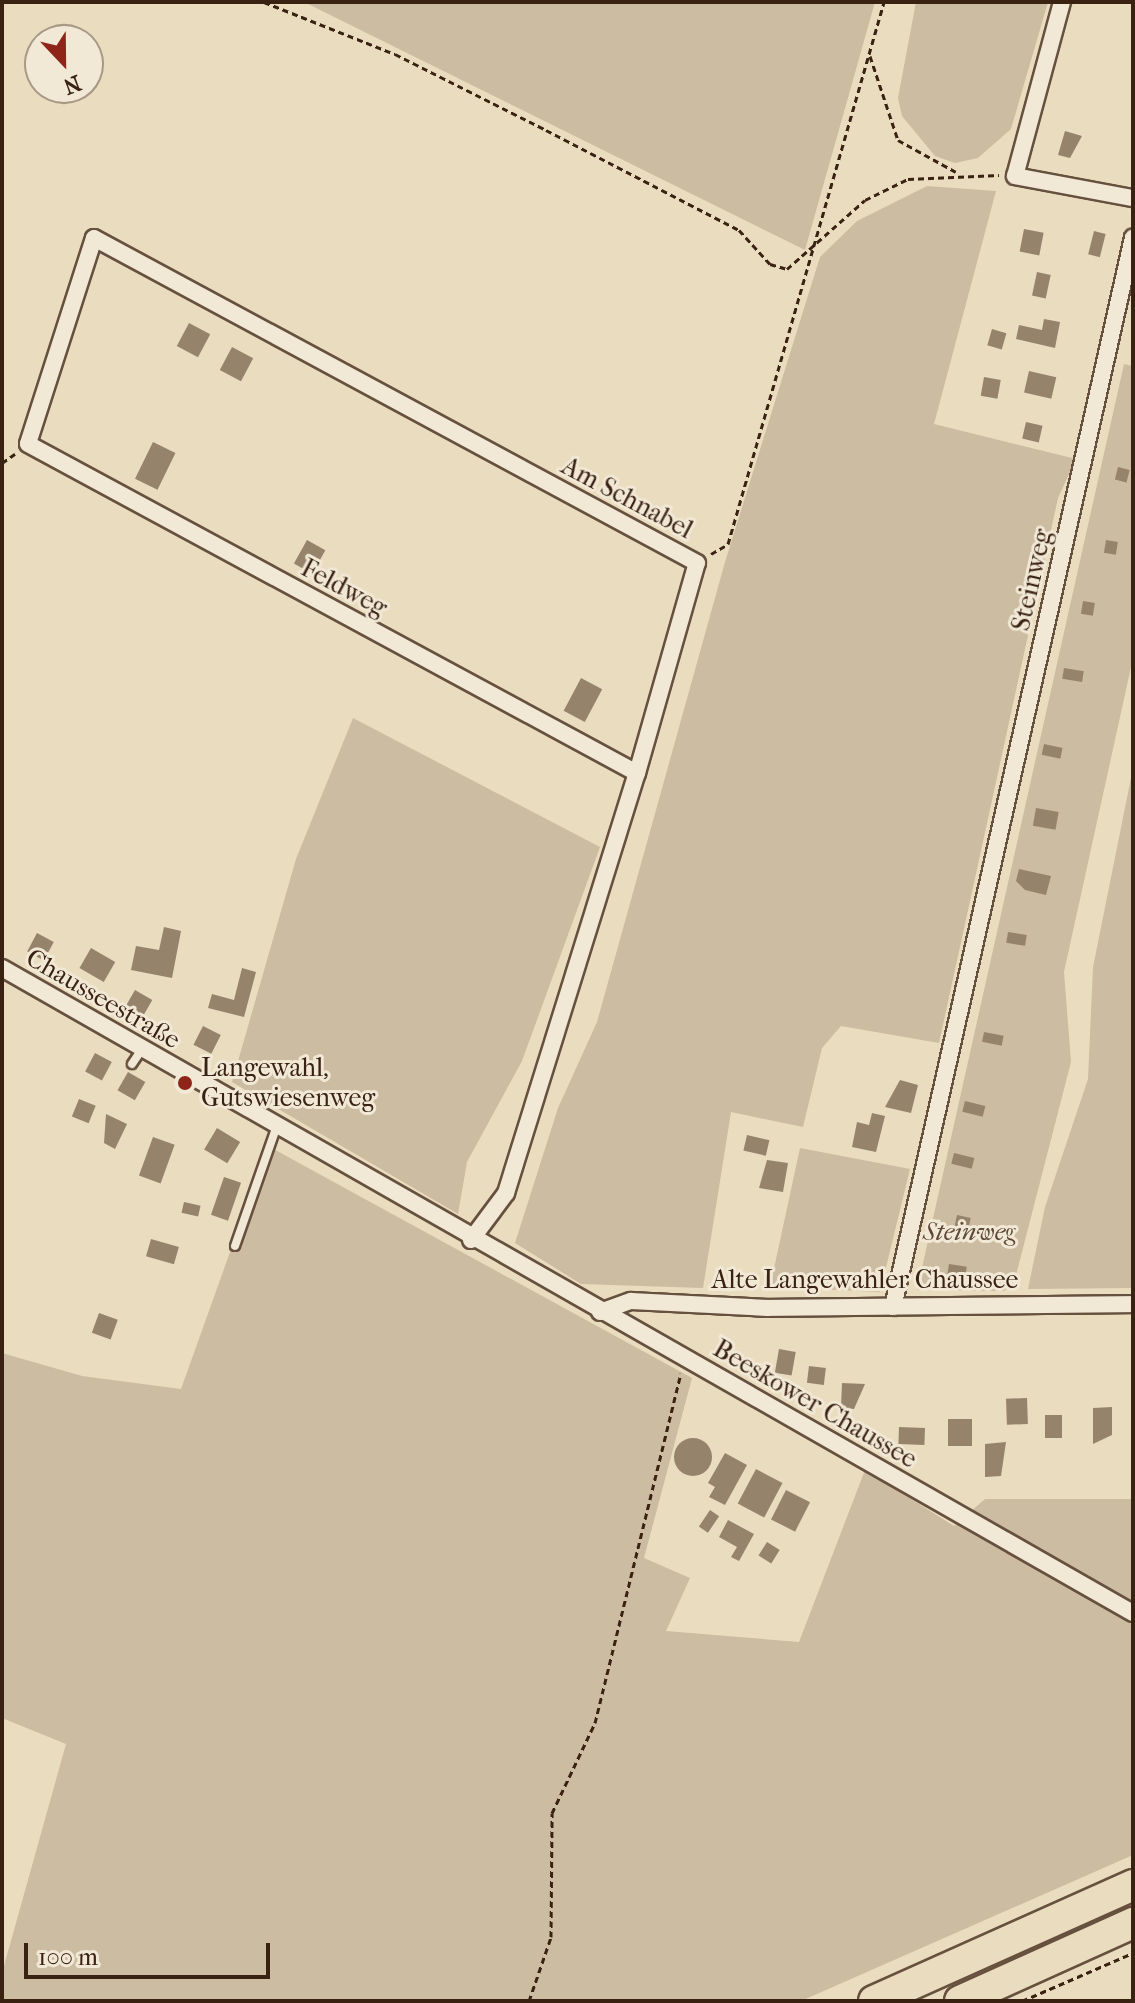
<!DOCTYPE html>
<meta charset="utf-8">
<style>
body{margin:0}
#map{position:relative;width:1135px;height:2003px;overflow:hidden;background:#eadcbe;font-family:"IM FELL French Canon",serif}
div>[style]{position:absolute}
.green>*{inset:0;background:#ccbca1}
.building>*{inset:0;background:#96836c;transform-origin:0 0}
.round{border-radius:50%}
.path>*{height:3px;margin-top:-1.5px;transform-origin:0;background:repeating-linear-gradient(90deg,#3a2213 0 6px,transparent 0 10px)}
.roads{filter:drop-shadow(2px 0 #66503e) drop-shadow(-2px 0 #66503e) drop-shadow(0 2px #66503e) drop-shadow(0 -2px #66503e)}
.service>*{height:8px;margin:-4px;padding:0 4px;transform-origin:4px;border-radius:4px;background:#f1e8d5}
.minor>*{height:16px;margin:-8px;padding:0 8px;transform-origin:8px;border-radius:8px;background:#f1e8d5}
.motorway>*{height:30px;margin:-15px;padding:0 15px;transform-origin:15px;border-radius:15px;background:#eadcbe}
.dots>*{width:22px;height:22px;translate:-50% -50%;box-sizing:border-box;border:4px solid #f1e8d5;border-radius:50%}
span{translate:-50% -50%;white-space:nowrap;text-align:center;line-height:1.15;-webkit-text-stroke:6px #f1e8d5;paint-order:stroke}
.street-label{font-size:26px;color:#3a2213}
.poi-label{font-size:26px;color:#3a2213}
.left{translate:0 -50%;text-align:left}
.park-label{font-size:26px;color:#5e4836;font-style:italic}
.frame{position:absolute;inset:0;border:4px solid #3a2213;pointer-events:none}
.north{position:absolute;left:24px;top:24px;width:80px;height:80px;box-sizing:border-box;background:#f1e8d5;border:2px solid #a89987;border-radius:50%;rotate:158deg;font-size:22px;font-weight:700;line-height:32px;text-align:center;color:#3a2213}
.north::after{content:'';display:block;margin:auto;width:28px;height:36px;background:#8f2418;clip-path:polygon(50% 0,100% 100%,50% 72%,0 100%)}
.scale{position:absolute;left:24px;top:1943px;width:246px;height:36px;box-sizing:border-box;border:4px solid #3a2213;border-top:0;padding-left:10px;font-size:24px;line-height:28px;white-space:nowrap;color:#3a2213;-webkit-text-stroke:6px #f1e8d5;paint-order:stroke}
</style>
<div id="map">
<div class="green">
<i style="clip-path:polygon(304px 2px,875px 2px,805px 250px)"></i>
<i style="clip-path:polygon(916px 2px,1048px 2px,1011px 129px,978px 158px,955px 163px,935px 156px,902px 116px,898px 98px)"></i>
<i style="clip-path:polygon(927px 186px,996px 191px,934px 424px,1076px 459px,1058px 498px,939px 1043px,841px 1026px,822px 1048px,803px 1127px,731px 1112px,703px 1288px,581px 1284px,515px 1243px,558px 1108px,597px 1022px,725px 562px,820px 257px,857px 221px)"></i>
<i style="clip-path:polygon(1124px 364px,1133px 366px,1133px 658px,1064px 972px,1071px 1062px,1014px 1283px,1004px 1291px,917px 1290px)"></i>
<i style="clip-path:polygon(353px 718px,600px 847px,522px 1061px,467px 1162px,458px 1214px,232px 1082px,296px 859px)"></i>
<i style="clip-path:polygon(1133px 768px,1133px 1288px,1028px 1289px,1045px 1207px,1088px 1079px,1093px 967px)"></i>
<i style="clip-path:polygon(268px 1146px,692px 1378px,644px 1558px,690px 1578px,666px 1631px,799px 1642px,865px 1470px,954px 1526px,985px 1499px,1133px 1499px,1133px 1855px,801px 2001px,2px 2001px,2px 1973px,66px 1744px,2px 1718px,2px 1353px,82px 1376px,181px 1389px)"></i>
<i style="clip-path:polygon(800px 1148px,910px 1169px,880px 1292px,770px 1287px)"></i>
</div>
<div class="building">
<i style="clip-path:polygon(1065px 131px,1082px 136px,1070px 158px,1058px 155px)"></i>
<i style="left:1024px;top:229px;width:20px;height:23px;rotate:11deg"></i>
<i style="left:1094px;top:231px;width:12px;height:24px;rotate:14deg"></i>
<i style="left:1037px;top:272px;width:14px;height:24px;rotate:12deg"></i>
<i style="clip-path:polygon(1044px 319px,1060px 322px,1055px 348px,1016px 339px,1019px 325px,1042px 330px)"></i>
<i style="left:189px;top:323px;width:24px;height:26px;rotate:28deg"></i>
<i style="left:992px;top:329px;width:15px;height:17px;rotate:16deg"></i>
<i style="left:232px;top:347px;width:24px;height:26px;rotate:28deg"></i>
<i style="left:1029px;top:371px;width:28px;height:22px;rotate:13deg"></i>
<i style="left:984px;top:377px;width:17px;height:19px;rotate:10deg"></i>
<i style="left:1026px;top:422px;width:17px;height:17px;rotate:13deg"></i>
<i style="left:153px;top:442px;width:25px;height:41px;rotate:26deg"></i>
<i style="left:1118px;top:467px;width:12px;height:13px;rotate:14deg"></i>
<i style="left:307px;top:540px;width:21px;height:27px;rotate:29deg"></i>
<i style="left:1106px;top:540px;width:12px;height:13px;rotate:9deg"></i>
<i style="left:1083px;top:601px;width:12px;height:13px;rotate:9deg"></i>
<i style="left:1064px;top:668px;width:20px;height:11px;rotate:9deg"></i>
<i style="left:581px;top:678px;width:24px;height:37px;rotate:28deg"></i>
<i style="left:1044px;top:744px;width:19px;height:11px;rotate:12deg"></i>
<i style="left:1036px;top:808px;width:23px;height:18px;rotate:10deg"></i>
<i style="clip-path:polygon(1019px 869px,1051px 876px,1046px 895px,1025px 890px,1016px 881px)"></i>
<i style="clip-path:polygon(164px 927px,181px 931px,172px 978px,131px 970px,136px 946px,159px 950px)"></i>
<i style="left:1008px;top:932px;width:19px;height:11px;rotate:9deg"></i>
<i style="left:37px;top:933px;width:19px;height:21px;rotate:28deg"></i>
<i style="left:91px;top:948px;width:28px;height:23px;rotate:30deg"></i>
<i style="clip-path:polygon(242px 968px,256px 972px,244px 1017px,208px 1008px,212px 994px,234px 1000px)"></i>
<i style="left:135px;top:990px;width:20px;height:21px;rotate:30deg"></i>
<i style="left:203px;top:1026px;width:20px;height:21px;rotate:27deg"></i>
<i style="left:984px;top:1032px;width:20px;height:10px;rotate:11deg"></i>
<i style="left:95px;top:1053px;width:19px;height:21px;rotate:28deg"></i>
<i style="left:128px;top:1072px;width:20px;height:21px;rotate:30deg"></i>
<i style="clip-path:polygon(900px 1080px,918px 1085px,911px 1113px,885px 1107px)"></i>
<i style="left:79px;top:1099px;width:18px;height:19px;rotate:22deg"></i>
<i style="left:965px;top:1101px;width:21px;height:11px;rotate:14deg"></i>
<i style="clip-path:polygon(872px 1113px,885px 1116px,876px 1152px,852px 1147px,857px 1122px,869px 1125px)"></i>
<i style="clip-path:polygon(106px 1114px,127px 1124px,115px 1149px,104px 1143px)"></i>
<i style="left:217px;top:1128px;width:27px;height:25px;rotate:31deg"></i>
<i style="left:747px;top:1135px;width:23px;height:16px;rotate:13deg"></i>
<i style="left:153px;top:1137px;width:23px;height:41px;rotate:20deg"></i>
<i style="left:954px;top:1153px;width:21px;height:11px;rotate:14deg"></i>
<i style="clip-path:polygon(767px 1160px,788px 1163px,783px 1192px,759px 1188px)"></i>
<i style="left:224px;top:1177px;width:18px;height:40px;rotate:19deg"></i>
<i style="left:184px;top:1202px;width:17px;height:11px;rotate:13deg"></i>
<i style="left:957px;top:1215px;width:14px;height:14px;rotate:12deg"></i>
<i style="left:151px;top:1239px;width:29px;height:18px;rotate:16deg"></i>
<i style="left:949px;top:1264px;width:18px;height:14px;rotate:9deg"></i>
<i style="left:99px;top:1313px;width:20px;height:21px;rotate:20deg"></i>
<i style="left:779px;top:1349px;width:17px;height:24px;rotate:10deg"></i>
<i style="left:809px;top:1366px;width:17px;height:17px;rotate:7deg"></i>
<i style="clip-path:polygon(842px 1383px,865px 1384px,854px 1409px,841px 1408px)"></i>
<i style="left:1027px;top:1398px;width:26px;height:21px;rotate:88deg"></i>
<i style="clip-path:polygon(1112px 1407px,1112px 1435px,1093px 1444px,1093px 1408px)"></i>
<i style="left:1045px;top:1415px;width:17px;height:23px"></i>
<i style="left:948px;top:1419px;width:24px;height:27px"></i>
<i style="left:899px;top:1427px;width:26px;height:17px;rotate:2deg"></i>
<i class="round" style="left:674px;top:1438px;width:38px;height:38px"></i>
<i style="clip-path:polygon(1006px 1442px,1001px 1476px,985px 1477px,985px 1444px)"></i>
<i style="clip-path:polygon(725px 1453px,747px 1465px,725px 1505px,709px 1497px,715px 1487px,708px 1483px)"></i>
<i style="left:756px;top:1469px;width:30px;height:39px;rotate:28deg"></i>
<i style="left:786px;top:1490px;width:27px;height:33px;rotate:27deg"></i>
<i style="left:710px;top:1510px;width:11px;height:20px;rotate:34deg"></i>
<i style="clip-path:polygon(728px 1520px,754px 1534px,739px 1561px,731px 1557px,737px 1547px,719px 1537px)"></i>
<i style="left:767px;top:1542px;width:15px;height:16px;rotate:32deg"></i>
</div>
<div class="path">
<i style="left:264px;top:2px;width:141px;rotate:21.7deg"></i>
<i style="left:395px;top:54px;width:169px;rotate:26.7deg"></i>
<i style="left:546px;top:130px;width:217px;rotate:27.4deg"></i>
<i style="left:739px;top:230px;width:46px;rotate:47.6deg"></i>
<i style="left:770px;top:264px;width:18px;rotate:16deg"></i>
<i style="left:787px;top:269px;width:104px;rotate:-41.5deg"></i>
<i style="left:865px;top:200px;width:48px;rotate:-26deg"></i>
<i style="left:908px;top:179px;width:91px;rotate:-2.5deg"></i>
<i style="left:870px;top:56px;width:89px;rotate:71.6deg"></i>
<i style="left:898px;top:140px;width:66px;rotate:28.9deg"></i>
<i style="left:2px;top:463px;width:16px;rotate:-35deg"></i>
<i style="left:711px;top:554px;width:20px;rotate:-30deg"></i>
<i style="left:728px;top:544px;width:564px;rotate:-73.94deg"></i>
<i style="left:529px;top:2001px;width:68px;rotate:-71deg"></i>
<i style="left:551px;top:1937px;width:124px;rotate:-89.5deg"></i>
<i style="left:552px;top:1813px;width:100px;rotate:-64.5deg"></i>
<i style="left:595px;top:1723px;width:360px;rotate:-76.2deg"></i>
<i style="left:1022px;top:2001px;width:121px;rotate:-23.4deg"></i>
</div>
<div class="roads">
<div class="service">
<i style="left:132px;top:1064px;width:18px;rotate:-56deg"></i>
<i style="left:235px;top:1246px;width:125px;rotate:-70.8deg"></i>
</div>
<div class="minor">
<i style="left:1062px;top:2px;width:180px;rotate:105.1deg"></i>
<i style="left:1015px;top:176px;width:120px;rotate:10.6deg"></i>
<i style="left:2px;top:968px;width:1302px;rotate:29.7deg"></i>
<i style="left:471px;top:1240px;width:59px;rotate:-53.3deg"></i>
<i style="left:506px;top:1193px;width:440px;rotate:-72.7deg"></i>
<i style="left:637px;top:773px;width:218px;rotate:-74.1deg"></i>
<i style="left:697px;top:563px;width:685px;rotate:-151.68deg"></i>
<i style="left:94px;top:238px;width:216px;rotate:107.8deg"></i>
<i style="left:28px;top:444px;width:692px;rotate:28.38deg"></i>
<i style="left:893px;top:1307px;width:1096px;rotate:-77.35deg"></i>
<i style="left:600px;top:1312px;width:33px;rotate:-20deg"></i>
<i style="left:631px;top:1301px;width:137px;rotate:2.9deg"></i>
<i style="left:768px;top:1308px;width:365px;rotate:-0.6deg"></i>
</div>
<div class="motorway">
<i style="left:874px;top:2001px;width:284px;rotate:-24.1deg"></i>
<i style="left:960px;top:2001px;width:190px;rotate:-24.3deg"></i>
</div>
</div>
<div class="dots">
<i style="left:185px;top:1083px;background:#8f2418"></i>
</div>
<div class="street-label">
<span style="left:627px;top:498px;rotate:28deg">Am Schnabel</span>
<span style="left:1032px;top:580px;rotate:-77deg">Steinweg</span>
<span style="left:344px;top:588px;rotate:28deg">Feldweg</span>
<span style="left:103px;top:999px;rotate:30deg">Chausseestraße</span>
<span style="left:865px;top:1280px">Alte Langewahler Chaussee</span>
<span style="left:815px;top:1404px;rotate:30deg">Beeskower Chaussee</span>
</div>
<div class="poi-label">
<span class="left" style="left:201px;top:1083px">Langewahl,<br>Gutswiesenweg</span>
</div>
<div class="park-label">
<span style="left:969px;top:1232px">Steinweg</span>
</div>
<div class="frame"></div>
<div class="north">N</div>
<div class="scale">100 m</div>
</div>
